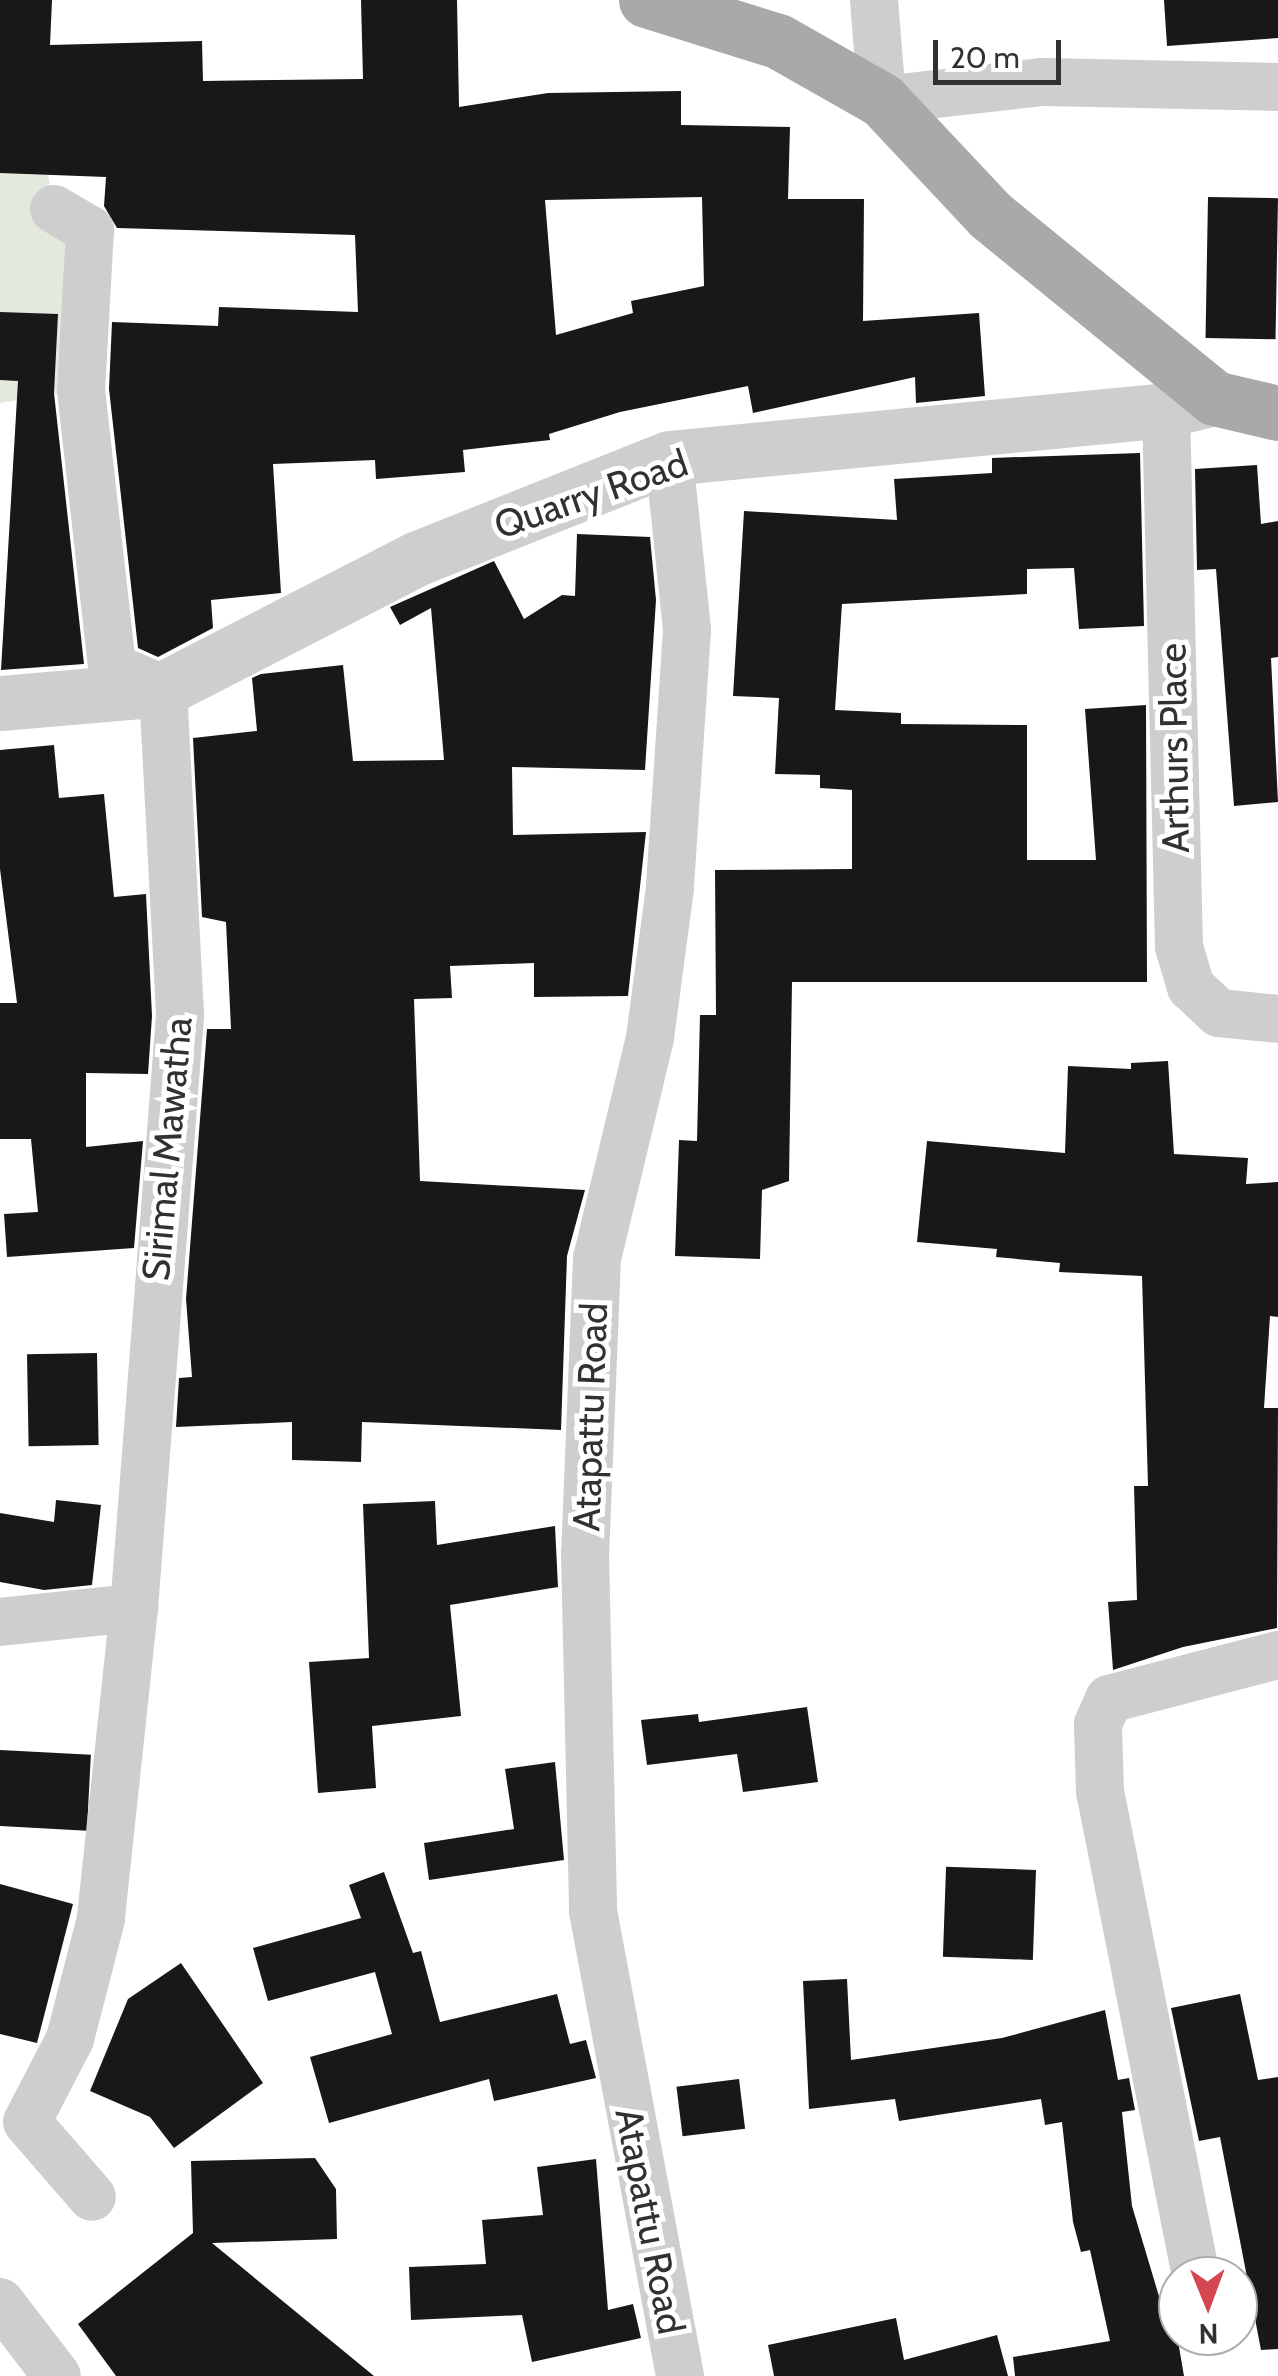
<!DOCTYPE html>
<style>
body{margin:0}
#map{position:relative;width:1278px;height:2376px;overflow:hidden;background:#fff;font-family:Cabin,sans-serif}
div>[style]{position:absolute}
.green>*{inset:0;background:#e4e9de}
.building>*{inset:0;background:#181818;transform-origin:0 0}
.minor>*{height:48px;margin:-24px;padding:0 24px;transform-origin:24px;border-radius:24px;background:#cecece}
.tertiary>*{height:55px;margin:-27.5px;padding:0 27.5px;transform-origin:27.5px;border-radius:27.5px;background:#cecece}
.primary>*{height:55px;margin:-27.5px;padding:0 27.5px;transform-origin:27.5px;border-radius:27.5px;background:#a9a9a9}
span{translate:-50% -50%;white-space:nowrap;text-align:center;line-height:1.15;-webkit-text-stroke:10px #fff;paint-order:stroke}
.street-label{font-size:38px;color:#313131}
.north{position:absolute;left:1158px;top:2256px;width:100px;height:100px;box-sizing:border-box;background:#fff;border:2px solid #adadad;border-radius:50%;rotate:179deg;font-size:28px;font-weight:700;line-height:40px;text-align:center;color:#313131}
.north::after{content:'';display:block;margin:auto;width:35px;height:45px;background:#d44751;clip-path:polygon(50% 0,100% 100%,50% 72%,0 100%)}
.scale{position:absolute;left:933px;top:40px;width:128px;height:45px;box-sizing:border-box;border:5px solid #313131;border-top:0;padding-left:12px;font-size:30px;line-height:35px;white-space:nowrap;color:#313131;-webkit-text-stroke:8px #fff;paint-order:stroke}
</style>
<div id="map">
<div class="green">
<i style="clip-path:polygon(0 145px,45px 157px,54px 209px,90px 230px,81px 390px,0 403px)"></i>
</div>
<div class="building">
<i style="clip-path:polygon(evenodd,0 0,52px 0,50px 45px,202px 41px,203px 81px,363px 79px,361px 0,457px 0,459px 107px,548px 93px,681px 91px,681px 125px,790px 127px,788px 199px,864px 199px,863px 321px,979px 313px,985px 396px,916px 403px,915px 377px,753px 413px,748px 386px,620px 412px,549px 434px,550px 440px,463px 450px,465px 472px,376px 479px,375px 460px,273px 464px,281px 593px,211px 600px,213px 628px,158px 657px,138px 648px,109px 389px,112px 322px,218px 326px,219px 307px,358px 312px,355px 235px,117px 228px,104px 206px,106px 177px,0 173px,0 0,702px 197px,704px 286px,631px 301px,633px 313px,556px 335px,545px 200px,702px 197px)"></i>
<i style="clip-path:polygon(1164px 0,1278px 0,1278px 38px,1167px 46px)"></i>
<i style="left:1208px;top:197px;width:70px;height:141px;rotate:1deg"></i>
<i style="clip-path:polygon(0 312px,58px 314px,54px 393px,84px 664px,1px 670px,18px 381px,0 380px)"></i>
<i style="clip-path:polygon(1140px 453px,1144px 626px,1079px 629px,1074px 568px,1027px 569px,1027px 594px,842px 604px,835px 710px,901px 713px,901px 724px,1027px 725px,1027px 860px,1096px 860px,1085px 709px,1146px 705px,1147px 982px,792px 982px,789px 1181px,762px 1190px,760px 1259px,675px 1256px,679px 1140px,697px 1141px,700px 1015px,716px 1015px,715px 870px,852px 869px,852px 790px,820px 788px,820px 775px,775px 774px,779px 698px,733px 696px,744px 511px,897px 520px,894px 479px,992px 473px,992px 458px)"></i>
<i style="clip-path:polygon(1257px 465px,1261px 524px,1278px 521px,1278px 657px,1271px 658px,1278px 802px,1234px 806px,1216px 569px,1197px 570px,1195px 469px)"></i>
<i style="clip-path:polygon(577px 534px,650px 537px,656px 600px,645px 770px,512px 767px,513px 835px,646px 832px,628px 996px,534px 997px,534px 963px,450px 966px,452px 998px,414px 999px,420px 1181px,585px 1190px,567px 1256px,561px 1430px,362px 1422px,361px 1462px,292px 1460px,292px 1422px,176px 1427px,179px 1378px,192px 1377px,186px 1299px,207px 1029px,231px 1029px,226px 922px,202px 917px,193px 738px,257px 731px,252px 678px,261px 674px,343px 665px,353px 761px,444px 760px,431px 608px,400px 625px,390px 607px,494px 561px,524px 619px,562px 595px,575px 596px)"></i>
<i style="clip-path:polygon(54px 745px,59px 798px,104px 794px,114px 897px,146px 894px,152px 1016px,148px 1074px,86px 1073px,86px 1147px,143px 1141px,134px 1248px,7px 1257px,4px 1214px,38px 1212px,31px 1139px,0 1139px,0 1003px,17px 1003px,0 869px,0 750px)"></i>
<i style="clip-path:polygon(1168px 1061px,1174px 1154px,1248px 1158px,1246px 1184px,1278px 1182px,1278px 1317px,1270px 1316px,1264px 1408px,1278px 1408px,1277px 1628px,1183px 1647px,1113px 1670px,1108px 1602px,1137px 1600px,1134px 1486px,1148px 1486px,1142px 1276px,1059px 1272px,1060px 1263px,996px 1257px,997px 1249px,917px 1242px,927px 1141px,1065px 1153px,1068px 1066px,1131px 1069px,1131px 1063px)"></i>
<i style="left:97px;top:1353px;width:92px;height:70px;rotate:89deg"></i>
<i style="clip-path:polygon(56px 1500px,101px 1505px,92px 1585px,44px 1590px,0 1582px,0 1513px,54px 1522px)"></i>
<i style="clip-path:polygon(435px 1501px,437px 1545px,555px 1526px,558px 1587px,450px 1605px,461px 1716px,372px 1726px,376px 1788px,318px 1793px,309px 1662px,369px 1658px,363px 1504px)"></i>
<i style="clip-path:polygon(807px 1707px,818px 1782px,743px 1792px,737px 1754px,647px 1765px,641px 1720px,698px 1714px,699px 1722px)"></i>
<i style="left:0;top:1750px;width:91px;height:76px;rotate:3deg"></i>
<i style="clip-path:polygon(555px 1762px,564px 1860px,429px 1880px,424px 1843px,514px 1829px,505px 1769px)"></i>
<i style="left:1036px;top:1870px;width:90px;height:90px;rotate:92deg"></i>
<i style="clip-path:polygon(384px 1872px,413px 1953px,421px 1951px,440px 2022px,557px 1994px,570px 2044px,586px 2040px,596px 2078px,494px 2101px,489px 2079px,329px 2123px,310px 2057px,392px 2034px,375px 1972px,268px 2001px,253px 1948px,361px 1918px,349px 1885px)"></i>
<i style="clip-path:polygon(0 1884px,73px 1904px,37px 2043px,0 2034px)"></i>
<i style="clip-path:polygon(181px 1963px,263px 2083px,174px 2148px,150px 2117px,90px 2091px,128px 1999px)"></i>
<i style="clip-path:polygon(847px 1979px,851px 2060px,1002px 2038px,1105px 2010px,1118px 2080px,1129px 2078px,1135px 2110px,1122px 2112px,1132px 2206px,1164px 2313px,1173px 2312px,1184px 2376px,1015px 2376px,1013px 2357px,1110px 2341px,1090px 2250px,1081px 2252px,1073px 2222px,1062px 2122px,1045px 2125px,1041px 2099px,899px 2121px,895px 2099px,809px 2109px,803px 1981px)"></i>
<i style="clip-path:polygon(1240px 1994px,1258px 2080px,1278px 2077px,1278px 2349px,1261px 2350px,1220px 2137px,1199px 2141px,1171px 2008px)"></i>
<i style="left:739px;top:2079px;width:50px;height:63px;rotate:83deg"></i>
<i style="clip-path:polygon(315px 2158px,336px 2189px,337px 2239px,212px 2243px,374px 2376px,116px 2376px,78px 2324px,193px 2233px,191px 2161px)"></i>
<i style="clip-path:polygon(596px 2159px,608px 2310px,633px 2304px,641px 2338px,532px 2362px,522px 2315px,411px 2320px,409px 2267px,486px 2264px,482px 2220px,543px 2215px,537px 2167px)"></i>
<i style="clip-path:polygon(896px 2318px,904px 2360px,997px 2335px,1008px 2376px,774px 2376px,768px 2345px)"></i>
</div>
<div class="minor">
<i style="left:874px;top:0;width:100px;rotate:85.4deg"></i>
<i style="left:882px;top:100px;width:162px;rotate:-6.4deg"></i>
<i style="left:1043px;top:82px;width:235px;rotate:1.2deg"></i>
<i style="left:54px;top:209px;width:42px;rotate:30.3deg"></i>
<i style="left:90px;top:230px;width:160px;rotate:93.2deg"></i>
<i style="left:81px;top:390px;width:279px;rotate:83.6deg"></i>
<i style="left:112px;top:667px;width:56px;rotate:23.3deg"></i>
<i style="left:163px;top:689px;width:327px;rotate:87deg"></i>
<i style="left:180px;top:1016px;width:594px;rotate:94.44deg"></i>
<i style="left:134px;top:1608px;width:313px;rotate:96.1deg"></i>
<i style="left:101px;top:1919px;width:124px;rotate:104.5deg"></i>
<i style="left:70px;top:2039px;width:93px;rotate:117.4deg"></i>
<i style="left:27px;top:2122px;width:99px;rotate:49.1deg"></i>
<i style="left:1166px;top:410px;width:537px;rotate:88.61deg"></i>
<i style="left:1179px;top:947px;width:42px;rotate:73.3deg"></i>
<i style="left:1191px;top:987px;width:38px;rotate:43deg"></i>
<i style="left:1219px;top:1013px;width:59px;rotate:5.8deg"></i>
<i style="left:669px;top:458px;width:173px;rotate:84deg"></i>
<i style="left:687px;top:630px;width:259px;rotate:93.8deg"></i>
<i style="left:670px;top:888px;width:151px;rotate:97.6deg"></i>
<i style="left:650px;top:1038px;width:226px;rotate:103.5deg"></i>
<i style="left:597px;top:1258px;width:296px;rotate:92.3deg"></i>
<i style="left:585px;top:1554px;width:357px;rotate:88.7deg"></i>
<i style="left:593px;top:1911px;width:473px;rotate:79.4deg"></i>
<i style="left:0;top:1622px;width:135px;rotate:-6deg"></i>
<i style="left:1196px;top:2276px;width:492px;rotate:-101.2deg"></i>
<i style="left:1100px;top:1793px;width:69px;rotate:-91.7deg"></i>
<i style="left:1098px;top:1724px;width:27px;rotate:-66deg"></i>
<i style="left:1109px;top:1699px;width:175px;rotate:-14.6deg"></i>
<i style="left:0;top:2302px;width:93px;rotate:52.4deg"></i>
</div>
<div class="tertiary">
<i style="left:0;top:703px;width:164px;rotate:-4.9deg"></i>
<i style="left:163px;top:689px;width:287px;rotate:-27.2deg"></i>
<i style="left:418px;top:558px;width:270px;rotate:-21.7deg"></i>
<i style="left:669px;top:458px;width:499px;rotate:-5.5deg"></i>
<i style="left:1166px;top:410px;width:49px;rotate:-14deg"></i>
</div>
<div class="primary">
<i style="left:646px;top:0;width:138px;rotate:17.3deg"></i>
<i style="left:778px;top:41px;width:120px;rotate:29.6deg"></i>
<i style="left:882px;top:100px;width:158px;rotate:46.8deg"></i>
<i style="left:990px;top:215px;width:289px;rotate:39.2deg"></i>
<i style="left:1214px;top:398px;width:66px;rotate:13.2deg"></i>
</div>
<div class="street-label">
<span style="left:591px;top:494px;rotate:-19deg">Quarry Road</span>
<span style="left:1174px;top:748px;rotate:-91deg">Arthurs Place</span>
<span style="left:167px;top:1149px;rotate:-85deg">Sirimal Mawatha</span>
<span style="left:590px;top:1417px;rotate:-88deg">Atapattu Road</span>
<span style="left:650px;top:2221px;rotate:79deg">Atapattu Road</span>
</div>
<div class="north">N</div>
<div class="scale">20 m</div>
</div>
